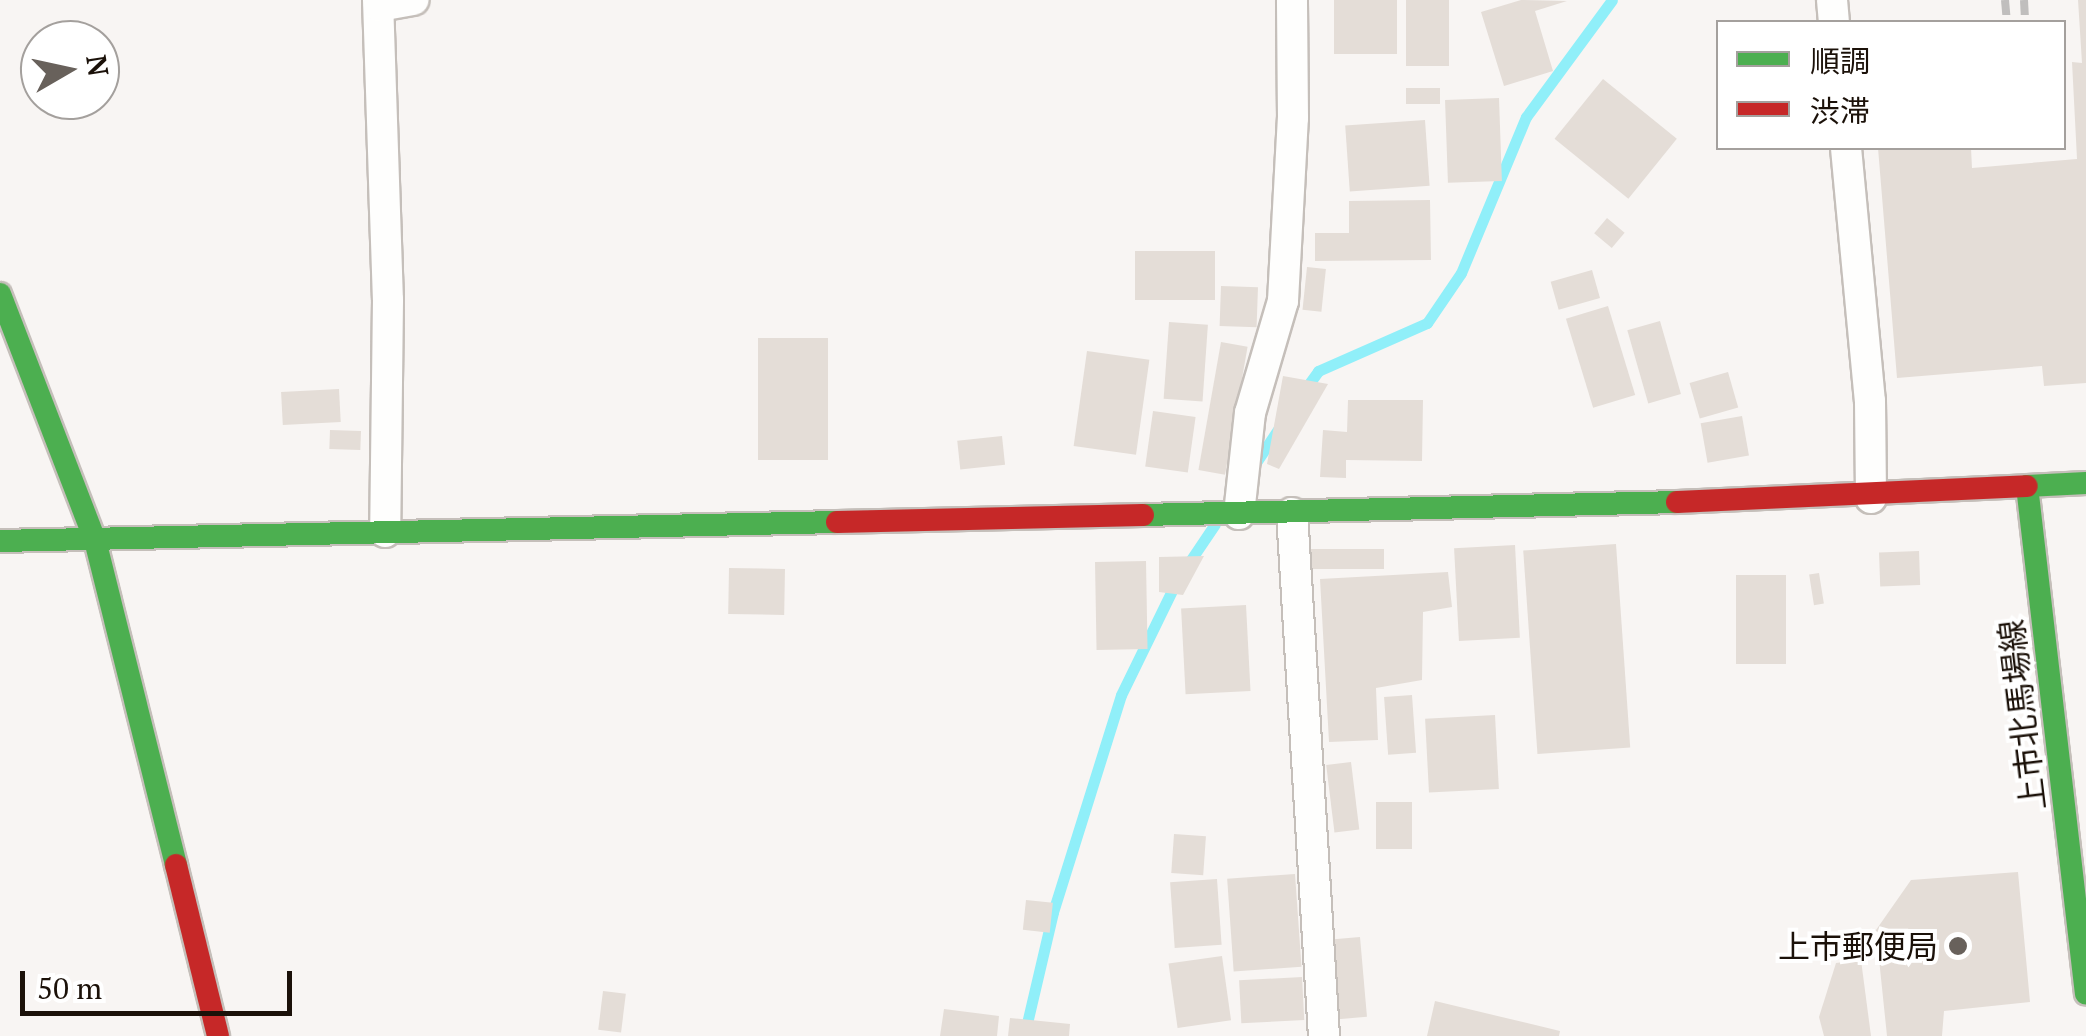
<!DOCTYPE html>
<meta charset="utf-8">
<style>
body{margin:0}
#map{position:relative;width:2086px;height:1036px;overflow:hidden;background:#f8f5f3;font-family:"PT Serif","Noto Sans JP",serif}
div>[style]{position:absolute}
.stream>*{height:11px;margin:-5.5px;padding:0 5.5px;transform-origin:5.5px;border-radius:5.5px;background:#90eff9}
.building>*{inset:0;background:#e4ddd7;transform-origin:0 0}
.roads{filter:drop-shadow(2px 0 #c5bfba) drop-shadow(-2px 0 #c5bfba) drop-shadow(0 2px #c5bfba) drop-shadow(0 -2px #c5bfba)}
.street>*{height:30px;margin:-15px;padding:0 15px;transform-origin:15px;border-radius:15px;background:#fefefd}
.fast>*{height:22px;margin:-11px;padding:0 11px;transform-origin:11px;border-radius:11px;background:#4caf50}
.jam>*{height:22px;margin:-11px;padding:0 11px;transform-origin:11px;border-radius:11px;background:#c62828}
.rail>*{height:8px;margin-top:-4px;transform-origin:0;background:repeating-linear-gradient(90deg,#c0bebd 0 15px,transparent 0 23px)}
.dots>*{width:28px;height:28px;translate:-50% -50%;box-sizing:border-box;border:5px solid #fff;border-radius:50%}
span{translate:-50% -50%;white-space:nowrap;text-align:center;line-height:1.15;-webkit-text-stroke:8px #fff;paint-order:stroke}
.street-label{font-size:32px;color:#1b1109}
.poi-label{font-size:32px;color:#1b1109}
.right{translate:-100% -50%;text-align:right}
.legend{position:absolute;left:1716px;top:20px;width:350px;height:130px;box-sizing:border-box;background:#fff;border:2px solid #a4a09d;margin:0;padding:12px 18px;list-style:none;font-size:30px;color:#1b1109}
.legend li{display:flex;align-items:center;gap:20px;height:50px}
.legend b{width:50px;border:2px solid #a4a09d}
.north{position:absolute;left:20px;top:20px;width:100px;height:100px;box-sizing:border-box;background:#fff;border:2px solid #a4a09d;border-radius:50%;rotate:81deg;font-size:28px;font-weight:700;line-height:40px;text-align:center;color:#1b1109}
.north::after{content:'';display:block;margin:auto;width:35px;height:45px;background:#68615b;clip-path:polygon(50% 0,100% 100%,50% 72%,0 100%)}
.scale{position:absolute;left:20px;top:971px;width:272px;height:45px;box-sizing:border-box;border:5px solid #1b1109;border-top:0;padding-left:12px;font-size:30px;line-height:35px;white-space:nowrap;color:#1b1109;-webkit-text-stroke:8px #fff;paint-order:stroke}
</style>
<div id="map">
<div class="stream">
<i style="left:1303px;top:392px;width:26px;rotate:-54deg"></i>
<i style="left:1318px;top:371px;width:119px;rotate:-23.8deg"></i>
<i style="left:1427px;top:323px;width:60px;rotate:-55.8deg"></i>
<i style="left:1461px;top:273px;width:169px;rotate:-67.4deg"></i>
<i style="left:1526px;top:117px;width:145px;rotate:-53.7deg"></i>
<i style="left:1253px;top:467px;width:47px;rotate:-56.3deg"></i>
<i style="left:1186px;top:567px;width:52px;rotate:-56deg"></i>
<i style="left:1024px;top:1036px;width:127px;rotate:-76.8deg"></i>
<i style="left:1053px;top:912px;width:227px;rotate:-72.6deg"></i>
<i style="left:1121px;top:695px;width:126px;rotate:-64deg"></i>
</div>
<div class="building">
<i style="left:1334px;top:0;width:63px;height:54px"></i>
<i style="left:1406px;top:0;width:43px;height:66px"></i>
<i style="clip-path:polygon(1521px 0,1567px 1px,1535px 11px,1553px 71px,1504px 86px,1481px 12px)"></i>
<i style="clip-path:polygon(2078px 0,2086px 0,2086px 383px,2044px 386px,2042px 366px,1897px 378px,1878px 148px,1971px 148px,1972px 168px,2077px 159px,2072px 62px,2082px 63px)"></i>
<i style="left:1603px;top:79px;width:95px;height:77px;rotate:39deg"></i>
<i style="left:1440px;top:88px;width:16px;height:34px;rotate:90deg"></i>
<i style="left:1499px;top:98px;width:83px;height:54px;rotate:88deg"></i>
<i style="left:1425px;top:120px;width:66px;height:80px;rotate:86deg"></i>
<i style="clip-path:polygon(1430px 200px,1431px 260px,1315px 261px,1315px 233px,1349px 233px,1349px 201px)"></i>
<i style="left:1607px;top:218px;width:23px;height:20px;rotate:40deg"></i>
<i style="left:1215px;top:251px;width:49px;height:80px;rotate:90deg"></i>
<i style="left:1307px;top:267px;width:19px;height:43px;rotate:6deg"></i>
<i style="left:1592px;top:270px;width:29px;height:43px;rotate:74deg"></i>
<i style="left:1221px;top:286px;width:37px;height:40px;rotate:2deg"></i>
<i style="left:1608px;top:306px;width:93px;height:44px;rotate:73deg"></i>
<i style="left:1660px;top:321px;width:76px;height:34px;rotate:74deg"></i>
<i style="left:1169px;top:322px;width:39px;height:77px;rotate:4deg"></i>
<i style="left:758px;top:338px;width:70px;height:122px"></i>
<i style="left:1221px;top:342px;width:27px;height:130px;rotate:10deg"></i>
<i style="left:1087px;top:351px;width:63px;height:96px;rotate:8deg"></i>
<i style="left:1728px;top:372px;width:37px;height:40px;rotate:74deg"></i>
<i style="clip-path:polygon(1283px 376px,1328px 384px,1279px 469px,1267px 464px)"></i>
<i style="left:339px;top:389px;width:33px;height:58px;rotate:87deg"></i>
<i style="clip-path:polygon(1348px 400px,1423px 400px,1422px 461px,1346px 460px,1346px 478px,1320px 477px,1323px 430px,1347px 432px)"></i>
<i style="left:1153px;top:411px;width:43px;height:56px;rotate:8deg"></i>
<i style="left:1742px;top:416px;width:40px;height:42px;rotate:80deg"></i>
<i style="left:330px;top:430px;width:31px;height:19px;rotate:2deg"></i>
<i style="left:1002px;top:436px;width:29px;height:45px;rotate:84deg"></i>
<i style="left:1616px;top:544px;width:204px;height:93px;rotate:86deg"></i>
<i style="left:1515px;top:545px;width:93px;height:61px;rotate:87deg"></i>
<i style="left:1384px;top:549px;width:20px;height:76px;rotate:90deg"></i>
<i style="left:1919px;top:551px;width:34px;height:40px;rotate:88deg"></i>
<i style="clip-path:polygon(1204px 556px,1183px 595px,1159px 592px,1159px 557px)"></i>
<i style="left:1146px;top:561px;width:88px;height:51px;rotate:89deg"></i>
<i style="left:729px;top:568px;width:56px;height:46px;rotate:1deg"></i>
<i style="clip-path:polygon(1448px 572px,1452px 607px,1423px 612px,1422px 680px,1376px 688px,1378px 740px,1329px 742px,1320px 579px)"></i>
<i style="left:1819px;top:573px;width:31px;height:10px;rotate:81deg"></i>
<i style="left:1736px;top:575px;width:50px;height:89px"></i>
<i style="left:1246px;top:605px;width:86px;height:65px;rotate:87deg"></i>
<i style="left:1412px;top:695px;width:58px;height:28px;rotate:86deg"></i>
<i style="left:1495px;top:715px;width:74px;height:70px;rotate:87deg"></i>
<i style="left:1351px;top:762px;width:68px;height:25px;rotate:83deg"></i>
<i style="left:1376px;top:802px;width:36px;height:47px"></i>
<i style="left:1174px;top:834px;width:32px;height:39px;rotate:4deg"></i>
<i style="clip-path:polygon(2018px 872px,2030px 1002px,1944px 1011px,1942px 1036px,1887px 1036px,1876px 930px,1911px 880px)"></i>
<i style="left:1295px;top:874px;width:93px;height:68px;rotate:86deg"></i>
<i style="left:1217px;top:879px;width:66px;height:47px;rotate:86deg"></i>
<i style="left:1026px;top:900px;width:27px;height:30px;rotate:6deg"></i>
<i style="left:1360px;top:937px;width:80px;height:29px;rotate:85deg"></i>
<i style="left:1222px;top:956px;width:65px;height:54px;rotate:82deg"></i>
<i style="clip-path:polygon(1861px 960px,1871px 1036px,1824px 1036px,1819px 1017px,1836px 963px)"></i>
<i style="left:1302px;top:977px;width:43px;height:63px;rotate:87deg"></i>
<i style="left:603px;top:991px;width:23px;height:39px;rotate:7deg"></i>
<i style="clip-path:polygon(1435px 1001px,1560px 1031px,1559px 1036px,1427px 1036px)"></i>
<i style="clip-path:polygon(944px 1009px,999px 1016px,997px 1036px,940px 1036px)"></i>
<i style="clip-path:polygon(1010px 1018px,1070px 1024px,1069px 1036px,1008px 1036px)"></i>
</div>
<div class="roads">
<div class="street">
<i style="left:378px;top:0;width:300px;rotate:88.1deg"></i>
<i style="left:388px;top:300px;width:232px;rotate:90.7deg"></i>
<i style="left:1832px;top:0;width:22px;rotate:85deg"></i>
<i style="left:379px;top:6px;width:35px;rotate:-10deg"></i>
<i style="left:1846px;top:148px;width:254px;rotate:84.6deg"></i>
<i style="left:1870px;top:401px;width:97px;rotate:89.4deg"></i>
<i style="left:1292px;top:513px;width:524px;rotate:86.5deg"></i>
<i style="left:1239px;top:514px;width:102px;rotate:-83.8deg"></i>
<i style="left:1250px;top:413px;width:117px;rotate:-73.6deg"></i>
<i style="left:1283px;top:301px;width:183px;rotate:-86.9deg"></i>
<i style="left:1293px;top:118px;width:118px;rotate:-90.5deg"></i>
</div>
<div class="fast">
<i style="left:0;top:294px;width:264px;rotate:68.9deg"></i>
<i style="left:95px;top:540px;width:335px;rotate:76deg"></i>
<i style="left:2086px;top:483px;width:59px;rotate:177.1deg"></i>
<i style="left:2027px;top:486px;width:511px;rotate:83.38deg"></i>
<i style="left:1143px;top:515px;width:534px;rotate:-1.39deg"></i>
<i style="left:0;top:541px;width:837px;rotate:-1.3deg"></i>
</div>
<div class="jam">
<i style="left:1677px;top:502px;width:350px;rotate:-2.6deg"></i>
<i style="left:837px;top:522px;width:306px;rotate:-1.3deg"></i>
<i style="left:176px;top:865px;width:176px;rotate:76.2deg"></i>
</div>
</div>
<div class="rail">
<i style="left:2005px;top:0;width:22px;rotate:85deg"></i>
<i style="left:2024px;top:0;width:22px;rotate:87deg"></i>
</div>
<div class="dots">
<i style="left:1958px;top:946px;background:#68615b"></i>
</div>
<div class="street-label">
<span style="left:2022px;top:715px;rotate:-97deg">上市北馬場線</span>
</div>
<div class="poi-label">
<span class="right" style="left:1938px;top:946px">上市郵便局</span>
</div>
<ul class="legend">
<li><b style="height:12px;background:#4caf50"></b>順調</li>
<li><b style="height:12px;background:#c62828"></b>渋滞</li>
</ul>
<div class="north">N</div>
<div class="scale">50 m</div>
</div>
